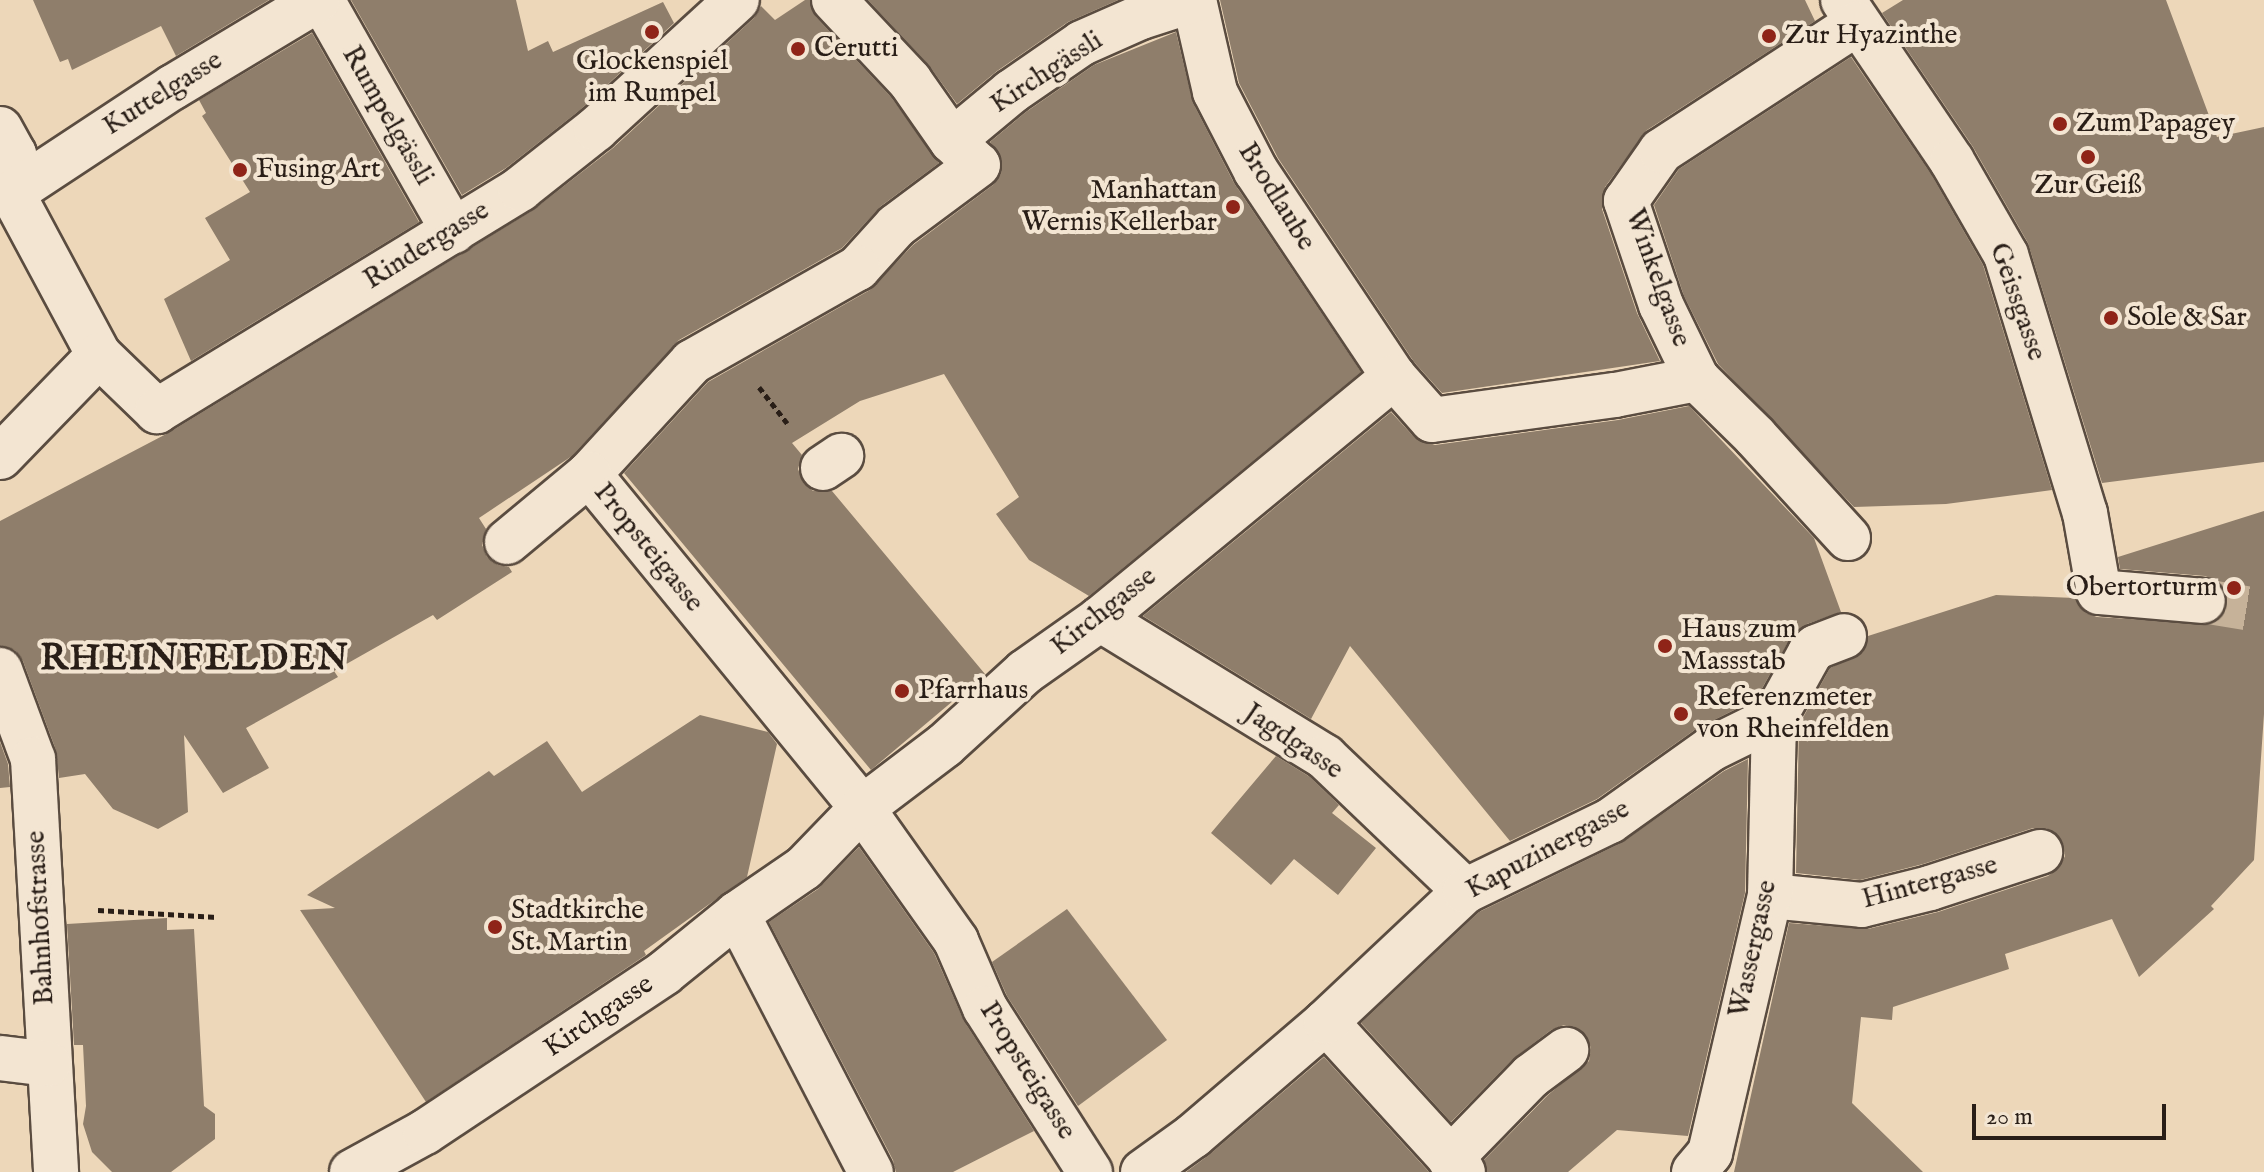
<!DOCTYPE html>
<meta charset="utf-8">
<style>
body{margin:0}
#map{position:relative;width:2264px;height:1172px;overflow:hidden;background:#edd7b9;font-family:"IM FELL English",serif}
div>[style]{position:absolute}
.building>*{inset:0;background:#8f7e6b}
.street-tunnel>*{height:44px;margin-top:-22px;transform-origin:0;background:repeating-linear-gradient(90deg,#c6b299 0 44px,transparent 0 66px)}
.path>*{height:5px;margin-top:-2.5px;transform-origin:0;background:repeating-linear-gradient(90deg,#291e17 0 6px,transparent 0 10px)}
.roads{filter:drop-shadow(2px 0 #5a4c40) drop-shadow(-2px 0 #5a4c40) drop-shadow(0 2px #5a4c40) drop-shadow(0 -2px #5a4c40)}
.street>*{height:44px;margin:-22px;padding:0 22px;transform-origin:22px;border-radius:22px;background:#f3e5d2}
.dots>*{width:22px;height:22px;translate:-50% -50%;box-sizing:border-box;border:4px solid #f3e5d2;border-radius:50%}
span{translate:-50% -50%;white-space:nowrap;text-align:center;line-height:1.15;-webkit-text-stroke:8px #f3e5d2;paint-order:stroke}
.poi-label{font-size:28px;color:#291e17}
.left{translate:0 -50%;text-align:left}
.right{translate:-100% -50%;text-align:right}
.street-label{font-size:28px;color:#291e17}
.district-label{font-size:36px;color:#291e17;font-weight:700;letter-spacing:2px}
.scale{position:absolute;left:1972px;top:1104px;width:194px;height:36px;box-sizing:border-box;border:4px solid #291e17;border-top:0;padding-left:10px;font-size:24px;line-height:28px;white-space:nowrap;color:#291e17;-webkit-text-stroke:6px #f3e5d2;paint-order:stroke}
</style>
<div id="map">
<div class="building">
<i style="clip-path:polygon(33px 0,269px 0,176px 56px,161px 26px,72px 70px,68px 59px,60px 62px)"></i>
<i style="clip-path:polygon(351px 0,516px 0,528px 51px,548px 41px,553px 52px,663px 2px,674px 23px,580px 110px,506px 168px,462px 195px)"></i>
<i style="clip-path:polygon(805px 0,810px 0,816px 17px,891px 97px,939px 163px,881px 206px,842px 248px,679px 340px,572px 456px,479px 518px,486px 529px,482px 545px,487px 557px,498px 565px,509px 567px,512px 572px,437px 620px,433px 615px,334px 671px,338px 677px,246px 728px,269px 768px,223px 793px,184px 735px,188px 812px,158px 829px,113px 809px,85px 774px,59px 778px,56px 750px,23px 661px,15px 650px,0 646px,0 521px,170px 432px,533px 210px,613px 148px,754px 18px,761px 6px,775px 20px)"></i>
<i style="clip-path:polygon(868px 0,1118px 0,1068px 22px,997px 71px,957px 104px,928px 64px)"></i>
<i style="clip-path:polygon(1220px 0,1805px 0,1815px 21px,1647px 130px,1605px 187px,1602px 209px,1637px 313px,1660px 361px,1442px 393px,1414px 362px,1278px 158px,1239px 83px)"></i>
<i style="clip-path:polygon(1903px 0,2166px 0,2217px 137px,2264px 127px,2264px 462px,2102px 483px,2028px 243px,1973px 147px,1882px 13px)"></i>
<i style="clip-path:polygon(1176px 32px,1193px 103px,1234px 183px,1361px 372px,1089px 596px,1029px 560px,996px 514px,1019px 497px,944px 374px,860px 401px,792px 443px,802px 455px,798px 469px,803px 482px,813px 491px,832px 491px,985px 674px,871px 770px,624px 473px,708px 382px,870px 290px,913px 245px,993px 185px,1001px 174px,1002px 160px,990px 142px,1026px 112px,1094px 65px)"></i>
<i style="clip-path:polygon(312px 33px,419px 222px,191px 361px,164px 299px,230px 260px,205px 218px,250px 192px,202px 116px,206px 113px,199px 100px)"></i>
<i style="clip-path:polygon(1851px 57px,1931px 174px,1983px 265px,2052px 490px,1946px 504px,1854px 507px,1718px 364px,1684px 296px,1654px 205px,1679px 169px)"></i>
<i style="clip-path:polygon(1689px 406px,1814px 538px,1841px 612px,1807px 624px,1792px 635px,1756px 699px,1696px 729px,1597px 799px,1510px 841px,1350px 646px,1311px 719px,1143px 616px,1391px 412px,1414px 437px,1435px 445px,1618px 420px)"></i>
<i style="clip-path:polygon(2264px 511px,2264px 714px,2254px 860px,2211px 906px,2214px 909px,2139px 977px,2112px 919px,2005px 954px,2009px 969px,1893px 1007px,1892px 1020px,1861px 1017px,1852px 1103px,1923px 1172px,1734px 1172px,1789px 923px,1868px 929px,1938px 912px,2048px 876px,2059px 868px,2065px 856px,2063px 844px,2057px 834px,2046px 828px,2033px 828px,1923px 864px,1860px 880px,1796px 873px,1799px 725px,1830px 668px,1863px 652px,1868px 636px,1996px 595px,2075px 598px,2086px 613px,2097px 617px,2213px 624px,2223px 616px,2228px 604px,2226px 591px,2218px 581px,2205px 576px,2120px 569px,2118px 557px)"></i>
<i style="clip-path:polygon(700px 715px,768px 732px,777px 744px,747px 877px,644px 951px,646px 955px,426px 1102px,300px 910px,335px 908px,307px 895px,489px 771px,494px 776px,547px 741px,582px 792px)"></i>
<i style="clip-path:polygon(0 742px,8px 764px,10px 787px,0 788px)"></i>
<i style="clip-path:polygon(1276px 756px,1310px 777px,1339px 805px,1332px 813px,1376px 848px,1338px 895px,1294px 859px,1271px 885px,1211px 833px)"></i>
<i style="clip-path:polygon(1748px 759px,1745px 893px,1688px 1136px,1617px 1130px,1568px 1172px,1487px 1172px,1484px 1160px,1548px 1095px,1589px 1061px,1591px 1048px,1586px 1035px,1575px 1027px,1564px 1025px,1551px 1030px,1513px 1059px,1451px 1122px,1361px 1023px,1479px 912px,1621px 843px,1724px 771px)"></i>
<i style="clip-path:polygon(859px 847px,934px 953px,964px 1021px,1034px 1131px,953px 1172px,896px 1172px,893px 1160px,769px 922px,818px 889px)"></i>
<i style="clip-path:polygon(1067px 909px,1167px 1040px,1078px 1106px,1007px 996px,992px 962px)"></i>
<i style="clip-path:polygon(167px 918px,167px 930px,194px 929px,204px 1106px,215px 1114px,215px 1139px,171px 1172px,112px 1172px,92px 1152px,83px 1124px,86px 1106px,83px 1045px,74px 1045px,67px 924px)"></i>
<i style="clip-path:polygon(1324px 1057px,1429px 1172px,1186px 1172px,1209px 1155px)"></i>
</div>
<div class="street-tunnel">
<i style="left:2203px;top:601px;width:62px;rotate:9.3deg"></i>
</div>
<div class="path">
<i style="left:759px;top:387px;width:46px;rotate:52.1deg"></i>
<i style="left:98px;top:910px;width:119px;rotate:3.4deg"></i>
</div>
<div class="roads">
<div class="street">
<i style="left:322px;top:0;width:266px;rotate:60.4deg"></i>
<i style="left:834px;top:0;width:111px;rotate:46.8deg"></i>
<i style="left:910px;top:81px;width:73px;rotate:55deg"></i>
<i style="left:952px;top:141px;width:35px;rotate:43deg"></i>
<i style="left:978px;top:165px;width:102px;rotate:143.4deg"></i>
<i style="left:896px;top:226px;width:57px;rotate:132.1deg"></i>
<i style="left:858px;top:268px;width:191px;rotate:150.5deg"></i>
<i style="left:692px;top:362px;width:152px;rotate:132.6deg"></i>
<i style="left:589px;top:474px;width:431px;rotate:50.7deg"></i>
<i style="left:862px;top:808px;width:163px;rotate:54.7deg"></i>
<i style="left:956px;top:941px;width:73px;rotate:66.6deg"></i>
<i style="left:985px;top:1008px;width:195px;rotate:57.4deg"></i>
<i style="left:1194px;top:0;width:94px;rotate:77.1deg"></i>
<i style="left:1215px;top:92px;width:89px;rotate:62.6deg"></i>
<i style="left:1256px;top:171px;width:248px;rotate:56.2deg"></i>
<i style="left:1843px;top:0;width:194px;rotate:55.9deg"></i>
<i style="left:1952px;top:161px;width:108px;rotate:60.1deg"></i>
<i style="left:2006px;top:255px;width:270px;rotate:73deg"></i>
<i style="left:2085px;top:513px;width:80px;rotate:80deg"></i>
<i style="left:2099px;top:592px;width:104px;rotate:4.9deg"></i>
<i style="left:0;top:129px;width:29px;rotate:61deg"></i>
<i style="left:14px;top:154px;width:39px;rotate:93deg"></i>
<i style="left:12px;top:193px;width:184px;rotate:61.8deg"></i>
<i style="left:99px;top:355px;width:142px;rotate:134.1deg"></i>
<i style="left:952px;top:141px;width:77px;rotate:-39.7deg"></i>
<i style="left:1011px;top:92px;width:86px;rotate:-34.6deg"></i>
<i style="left:1082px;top:43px;width:64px;rotate:-23.8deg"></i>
<i style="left:1141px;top:17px;width:56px;rotate:-17.8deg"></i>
<i style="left:12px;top:193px;width:193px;rotate:-33.4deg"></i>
<i style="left:173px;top:87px;width:169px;rotate:-31deg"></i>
<i style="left:99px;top:355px;width:81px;rotate:44deg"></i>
<i style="left:157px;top:411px;width:426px;rotate:-31.4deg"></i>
<i style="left:520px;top:189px;width:97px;rotate:-38.3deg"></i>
<i style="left:596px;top:129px;width:191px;rotate:-42.5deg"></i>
<i style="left:823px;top:468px;width:22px;rotate:-34deg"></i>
<i style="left:1848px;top:538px;width:138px;rotate:-132.4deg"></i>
<i style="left:1755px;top:436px;width:81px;rotate:-135.5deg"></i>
<i style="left:1697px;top:379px;width:82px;rotate:-115.9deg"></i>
<i style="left:1661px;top:305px;width:110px;rotate:-108.6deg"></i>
<i style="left:1626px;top:201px;width:61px;rotate:-55deg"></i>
<i style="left:1661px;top:151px;width:233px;rotate:-33.1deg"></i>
<i style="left:507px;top:542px;width:107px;rotate:-39.7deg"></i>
<i style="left:1100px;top:619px;width:264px;rotate:31.5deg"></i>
<i style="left:1325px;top:757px;width:194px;rotate:43.7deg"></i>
<i style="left:0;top:670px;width:95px;rotate:69.7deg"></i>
<i style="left:33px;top:759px;width:414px;rotate:86.8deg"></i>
<i style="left:1770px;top:896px;width:92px;rotate:5.6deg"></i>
<i style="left:1862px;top:905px;width:70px;rotate:-14deg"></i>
<i style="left:1930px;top:888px;width:116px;rotate:-18.1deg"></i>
<i style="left:737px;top:914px;width:291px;rotate:62.6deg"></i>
<i style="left:1326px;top:1022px;width:203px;rotate:47.6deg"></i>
<i style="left:0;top:1058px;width:49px;rotate:7deg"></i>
<i style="left:1450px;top:1159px;width:116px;rotate:-45.7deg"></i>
<i style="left:1531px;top:1076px;width:44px;rotate:-36.6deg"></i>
<i style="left:352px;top:1172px;width:83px;rotate:-28.7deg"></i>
<i style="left:425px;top:1132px;width:287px;rotate:-33.6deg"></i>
<i style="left:664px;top:973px;width:94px;rotate:-38.9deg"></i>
<i style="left:737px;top:914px;width:81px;rotate:-34.5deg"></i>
<i style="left:804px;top:868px;width:83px;rotate:-46deg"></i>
<i style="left:862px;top:808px;width:104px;rotate:-37.2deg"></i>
<i style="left:945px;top:745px;width:108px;rotate:-42.4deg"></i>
<i style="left:1025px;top:672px;width:92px;rotate:-35.2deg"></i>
<i style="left:1100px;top:619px;width:381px;rotate:-39.5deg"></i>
<i style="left:1394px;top:377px;width:57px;rotate:48.5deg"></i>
<i style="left:1432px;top:420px;width:185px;rotate:-7.8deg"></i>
<i style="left:1615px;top:395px;width:84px;rotate:-11deg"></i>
<i style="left:1143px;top:1172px;width:62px;rotate:-35.8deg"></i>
<i style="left:1193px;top:1136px;width:175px;rotate:-40.6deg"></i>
<i style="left:1326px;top:1022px;width:191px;rotate:-43.3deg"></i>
<i style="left:1465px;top:891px;width:161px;rotate:-25.8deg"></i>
<i style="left:1610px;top:821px;width:124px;rotate:-35.5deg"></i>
<i style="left:1711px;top:749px;width:70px;rotate:-26.2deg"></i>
<i style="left:1774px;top:718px;width:74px;rotate:-61deg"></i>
<i style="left:1810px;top:653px;width:8px;rotate:-45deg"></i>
<i style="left:1816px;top:647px;width:30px;rotate:-21deg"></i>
<i style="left:1694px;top:1172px;width:25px;rotate:-50deg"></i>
<i style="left:1710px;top:1153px;width:264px;rotate:-76.9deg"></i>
<i style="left:1770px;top:896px;width:178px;rotate:-88.7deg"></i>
</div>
</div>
<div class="dots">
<i style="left:652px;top:32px;background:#8f2418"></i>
<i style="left:1769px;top:36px;background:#8f2418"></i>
<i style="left:798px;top:49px;background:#8f2418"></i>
<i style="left:2060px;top:124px;background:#8f2418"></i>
<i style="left:2088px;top:157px;background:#8f2418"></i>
<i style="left:240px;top:170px;background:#8f2418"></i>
<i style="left:1233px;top:207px;background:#8f2418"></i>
<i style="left:2111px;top:318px;background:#8f2418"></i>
<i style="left:2234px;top:588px;background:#8f2418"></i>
<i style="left:1665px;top:646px;background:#8f2418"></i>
<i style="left:902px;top:691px;background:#8f2418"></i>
<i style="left:1681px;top:714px;background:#8f2418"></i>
<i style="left:495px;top:927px;background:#8f2418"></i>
</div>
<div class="poi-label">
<span class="left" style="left:1785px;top:36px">Zur Hyazinthe</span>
<span class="left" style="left:814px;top:49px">Cerutti</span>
<span style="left:652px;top:78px">Glockenspiel<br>im Rumpel</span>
<span class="left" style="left:2076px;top:124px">Zum Papagey</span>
<span class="left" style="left:256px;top:170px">Fusing Art</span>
<span style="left:2088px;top:186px">Zur Geiß</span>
<span class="right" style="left:1217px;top:207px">Manhattan<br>Wernis Kellerbar</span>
<span class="left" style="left:2127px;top:318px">Sole &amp; Sar</span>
<span class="right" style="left:2218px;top:588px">Obertorturm</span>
<span class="left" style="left:1681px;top:646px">Haus zum<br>Massstab</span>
<span class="left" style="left:918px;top:691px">Pfarrhaus</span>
<span class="left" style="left:1697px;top:714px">Referenzmeter<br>von Rheinfelden</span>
<span class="left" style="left:511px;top:927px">Stadtkirche<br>St. Martin</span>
</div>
<div class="street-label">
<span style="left:1047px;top:73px;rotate:-33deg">Kirchgässli</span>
<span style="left:163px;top:94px;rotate:-32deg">Kuttelgasse</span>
<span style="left:387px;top:116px;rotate:60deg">Rumpelgässli</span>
<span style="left:1276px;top:197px;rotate:58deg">Brodlaube</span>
<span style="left:427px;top:246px;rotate:-32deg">Rindergasse</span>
<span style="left:1657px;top:278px;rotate:70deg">Winkelgasse</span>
<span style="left:2017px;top:302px;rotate:71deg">Geissgasse</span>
<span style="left:648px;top:548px;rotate:51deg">Propsteigasse</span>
<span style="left:1104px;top:612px;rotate:-38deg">Kirchgasse</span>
<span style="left:1293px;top:742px;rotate:34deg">Jagdgasse</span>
<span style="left:1548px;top:850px;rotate:-28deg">Kapuzinergasse</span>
<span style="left:1930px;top:883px;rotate:-15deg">Hintergasse</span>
<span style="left:41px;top:918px;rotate:-93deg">Bahnhofstrasse</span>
<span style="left:1754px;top:949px;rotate:-78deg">Wassergasse</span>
<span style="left:599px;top:1017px;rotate:-34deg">Kirchgasse</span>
<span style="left:1027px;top:1071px;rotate:58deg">Propsteigasse</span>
</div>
<div class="district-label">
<span style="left:195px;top:660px">RHEINFELDEN</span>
</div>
<div class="scale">20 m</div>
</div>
